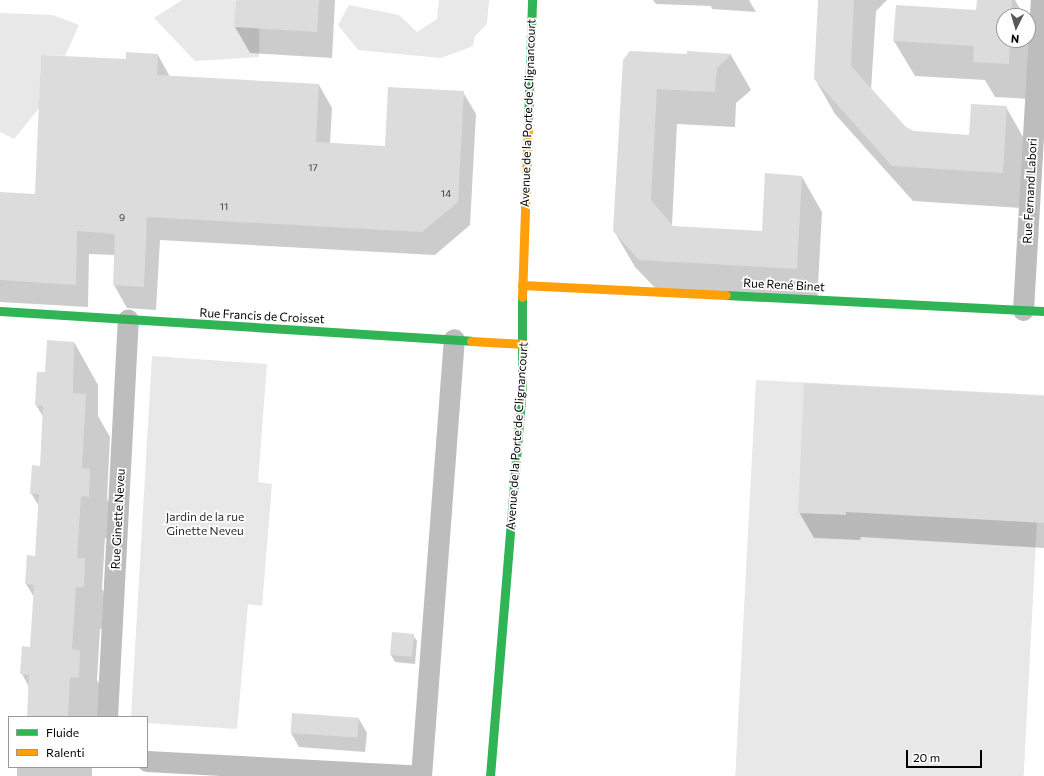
<!DOCTYPE html>
<meta charset="utf-8">
<style>
body{margin:0}
#map{position:relative;width:1044px;height:776px;overflow:hidden;background:#fff;font-family:Commissioner,sans-serif}
div>[style]{position:absolute}
.green>*{inset:0;background:#e8e8e8;transform-origin:0 0}
.shadow>*{inset:0;background:#0003;transform-origin:0 0}
.building>*{inset:0;background:#dcdcdc;transform-origin:0 0}
.street>*{height:21px;margin:-10.5px;padding:0 10.5px;transform-origin:10.5px;border-radius:10.5px;background:#bdbdbd}
.fast>*{height:9px;margin:-4.5px;padding:0 4.5px;transform-origin:4.5px;border-radius:4.5px;background:#30b455}
.slow>*{height:9px;margin:-4.5px;padding:0 4.5px;transform-origin:4.5px;border-radius:4.5px;background:#ff9f0a}
span{translate:-50% -50%;white-space:nowrap;text-align:center;line-height:1.15;-webkit-text-stroke:3.5px #fff;paint-order:stroke}
.number-label{font-size:10px;color:#373737}
.number-label span{-webkit-text-stroke-width:0}
.street-label{font-size:12px;color:#000}
.park-label{font-size:12px;color:#2d2d2d}
.legend{position:absolute;left:8px;top:716px;width:140px;height:52px;box-sizing:border-box;background:#fff;border:1px solid #999;margin:0;padding:5px 7px;list-style:none;font-size:12px;color:#000}
.legend li{display:flex;align-items:center;gap:8px;height:20px}
.legend b{width:20px;border:1px solid #999}
.north{position:absolute;left:996px;top:8px;width:40px;height:40px;box-sizing:border-box;background:#fff;border:1px solid #999;border-radius:50%;rotate:185deg;font-size:11px;font-weight:700;line-height:16px;text-align:center;color:#000}
.north::after{content:'';display:block;margin:auto;width:14px;height:18px;background:#595959;clip-path:polygon(50% 0,100% 100%,50% 72%,0 100%)}
.scale{position:absolute;left:906px;top:750px;width:76px;height:18px;box-sizing:border-box;border:2px solid #000;border-top:0;padding-left:5px;font-size:12px;line-height:14px;white-space:nowrap;color:#000;-webkit-text-stroke:3px #fff;paint-order:stroke}
</style>
<div id="map">
<div class="green">
<i style="clip-path:polygon(182px 0,232px 0,260px 4px,259px 57px,195px 61px,154px 18px)"></i>
<i style="clip-path:polygon(439px 0,489px 0,487px 24px,475px 36px,473px 46px,441px 58px,358px 50px,338px 25px,349px 5px,399px 15px,417px 32px,437px 19px)"></i>
<i style="clip-path:polygon(0 13px,53px 15px,79px 25px,65px 56px,41px 55px,39px 108px,14px 139px,0 132px)"></i>
<i style="clip-path:polygon(152px 356px,267px 364px,258px 482px,272px 484px,262px 606px,248px 604px,237px 729px,147px 723px,147px 717px,131px 717px)"></i>
<i style="left:756px;top:380px;width:288px;height:397px;rotate:3deg"></i>
</div>
<div class="shadow">
<i style="clip-path:polygon(237px 0,335px 0,332px 58px,250px 53px,235px 27px)"></i>
<i style="clip-path:polygon(653px 0,749px 0,756px 12px,712px 9px,711px 6px,656px 4px)"></i>
<i style="clip-path:polygon(819px 0,887px 0,876px 11px,871px 90px,905px 128px,914px 132px,969px 136px,1006px 107px,1026px 142px,1023px 208px,913px 201px,835px 114px,815px 79px)"></i>
<i style="clip-path:polygon(978px 0,1015px 0,1024px 16px,1004px 16px,1004px 40px,1028px 40px,1028px 23px,1032px 31px,1029px 99px,995px 97px,985px 80px,915px 76px,894px 41px,977px 11px)"></i>
<i style="clip-path:polygon(688px 52px,731px 55px,751px 90px,736px 103px,735px 127px,677px 124px,672px 225px,673px 227px,763px 232px,802px 177px,822px 212px,817px 304px,661px 294px,635px 267px,614px 231px,624px 60px,687px 55px)"></i>
<i style="clip-path:polygon(158px 55px,170px 77px,319px 85px,332px 108px,330px 144px,386px 147px,463px 92px,476px 114px,470px 225px,435px 255px,160px 240px,156px 310px,127px 308px,114px 285px,115px 255px,89px 254px,88px 307px,0 302px,0 193px,36px 195px,127px 60px)"></i>
<i style="clip-path:polygon(74px 342px,98px 385px,98px 416px,110px 437px,107px 499px,114px 512px,113px 539px,105px 538px,102px 589px,109px 602px,108px 629px,100px 629px,97px 680px,104px 693px,103px 717px,28px 717px,29px 687px,22px 674px,31px 648px,34px 597px,26px 584px,36px 557px,39px 506px,31px 493px,41px 467px,44px 418px,36px 405px,46px 373px)"></i>
<i style="clip-path:polygon(1044px 397px,1044px 548px,861px 537px,860px 540px,814px 538px,799px 512px)"></i>
<i style="clip-path:polygon(413px 635px,417px 641px,415px 664px,395px 662px,391px 655px)"></i>
<i style="clip-path:polygon(359px 719px,367px 733px,365px 752px,299px 747px,291px 733px)"></i>
<i style="left:17px;top:767px;width:75px;height:9px"></i>
</div>
<div class="building">
<i style="clip-path:polygon(236px 0,319px 0,317px 32px,234px 27px)"></i>
<i style="clip-path:polygon(818px 0,854px 0,851px 66px,906px 127px,914px 131px,969px 135px,971px 104px,1007px 106px,1003px 173px,892px 166px,814px 79px)"></i>
<i style="clip-path:polygon(977px 0,1012px 0,1011px 16px,1004px 16px,1004px 40px,1010px 40px,1009px 64px,973px 62px,974px 46px,893px 41px,896px 5px,976px 10px)"></i>
<i style="clip-path:polygon(630px 51px,687px 54px,687px 51px,732px 54px,717px 68px,715px 92px,657px 89px,651px 200px,673px 226px,762px 231px,765px 173px,802px 176px,797px 269px,639px 260px,613px 231px,623px 60px)"></i>
<i style="clip-path:polygon(126px 52px,158px 54px,157px 75px,319px 84px,316px 142px,385px 146px,388px 87px,464px 91px,458px 202px,422px 232px,147px 217px,144px 287px,113px 285px,115px 234px,77px 231px,76px 285px,0 280px,0 192px,35px 194px,41px 55px,126px 59px)"></i>
<i style="clip-path:polygon(47px 340px,74px 342px,73px 393px,86px 394px,82px 468px,90px 469px,89px 497px,81px 496px,77px 558px,85px 558px,84px 587px,76px 587px,72px 649px,80px 650px,79px 678px,70px 677px,68px 717px,27px 717px,29px 675px,20px 674px,22px 646px,30px 647px,34px 585px,25px 584px,27px 555px,35px 556px,39px 494px,30px 494px,32px 465px,40px 466px,43px 406px,35px 405px,37px 372px,45px 372px)"></i>
<i style="clip-path:polygon(804px 383px,1044px 396px,1044px 523px,846px 512px,846px 515px,798px 513px)"></i>
<i style="left:392px;top:632px;width:22px;height:23px;rotate:5deg"></i>
<i style="left:292px;top:713px;width:67px;height:20px;rotate:4deg"></i>
</div>
<div class="street">
<i style="left:1023px;top:310px;width:311px;rotate:-86.7deg"></i>
<i style="left:107px;top:717px;width:398px;rotate:-87deg"></i>
<i style="left:147px;top:761px;width:274px;rotate:3.1deg"></i>
<i style="left:421px;top:776px;width:438px;rotate:-85.7deg"></i>
</div>
<div class="fast">
<i style="left:528px;top:123px;width:123px;rotate:-88.1deg"></i>
<i style="left:726px;top:295px;width:318px;rotate:2.9deg"></i>
<i style="left:0;top:311px;width:472px;rotate:3.6deg"></i>
<i style="left:490px;top:776px;width:392px;rotate:-85.3deg"></i>
<i style="left:522px;top:385px;width:88px;rotate:-90deg"></i>
</div>
<div class="slow">
<i style="left:522px;top:285px;width:204px;rotate:2.8deg"></i>
<i style="left:522px;top:297px;width:174px;rotate:-88deg"></i>
<i style="left:471px;top:341px;width:53px;rotate:3.2deg"></i>
</div>
<div class="number-label">
<span style="left:313px;top:168px">17</span>
<span style="left:446px;top:194px">14</span>
<span style="left:224px;top:207px">11</span>
<span style="left:122px;top:218px">9</span>
</div>
<div class="street-label">
<span style="left:528px;top:113px;rotate:-88deg">Avenue de la Porte de Clignancourt</span>
<span style="left:1030px;top:191px;rotate:-87deg">Rue Fernand Labori</span>
<span style="left:784px;top:285px;rotate:3deg">Rue René Binet</span>
<span style="left:262px;top:316px;rotate:3deg">Rue Francis de Croisset</span>
<span style="left:517px;top:436px;rotate:-86deg">Avenue de la Porte de Clignancourt</span>
<span style="left:118px;top:519px;rotate:-87deg">Rue Ginette Neveu</span>
</div>
<div class="park-label">
<span style="left:205px;top:524px">Jardin de la rue<br>Ginette Neveu</span>
</div>
<ul class="legend">
<li><b style="height:5px;background:#30b455"></b>Fluide</li>
<li><b style="height:5px;background:#ff9f0a"></b>Ralenti</li>
</ul>
<div class="north">N</div>
<div class="scale">20 m</div>
</div>
